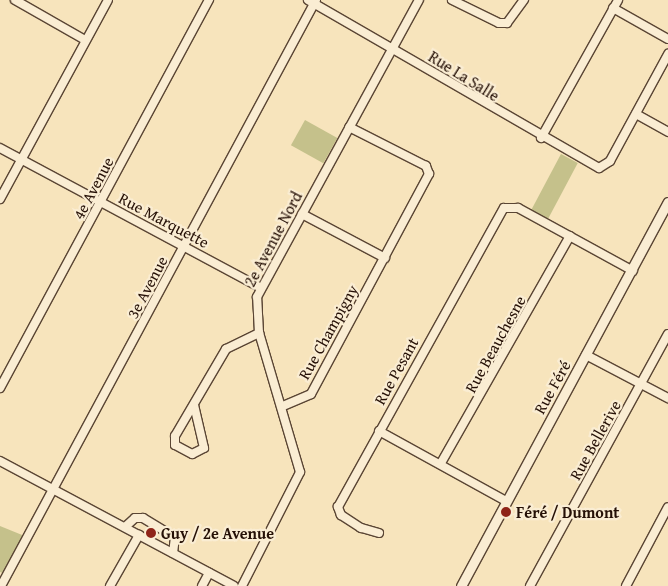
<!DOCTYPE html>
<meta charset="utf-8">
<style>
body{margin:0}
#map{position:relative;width:668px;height:586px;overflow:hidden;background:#f7e4bc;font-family:"Gentium Book Plus",serif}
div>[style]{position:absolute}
.green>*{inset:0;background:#c5c18b;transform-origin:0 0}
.roads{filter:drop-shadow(1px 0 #5a4534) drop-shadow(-1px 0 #5a4534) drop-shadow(0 1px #5a4534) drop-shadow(0 -1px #5a4534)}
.minor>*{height:8px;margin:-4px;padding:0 4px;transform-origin:4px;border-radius:4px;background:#faedd3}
.tertiary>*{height:9px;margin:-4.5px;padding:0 4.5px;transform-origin:4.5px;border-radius:4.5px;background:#faedd3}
.dots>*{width:14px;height:14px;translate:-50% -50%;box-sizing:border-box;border:2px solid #faedd3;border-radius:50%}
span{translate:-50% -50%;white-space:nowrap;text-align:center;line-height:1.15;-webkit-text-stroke:4.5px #faedd3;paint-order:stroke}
.street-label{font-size:16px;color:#251006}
.poi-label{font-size:16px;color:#251006;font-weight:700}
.left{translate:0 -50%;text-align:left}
</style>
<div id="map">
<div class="green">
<i style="left:305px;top:120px;width:37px;height:29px;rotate:29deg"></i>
<i style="left:561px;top:154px;width:19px;height:64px;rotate:28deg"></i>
<i style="clip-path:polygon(0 526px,27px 537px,7px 575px,0 572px)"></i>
</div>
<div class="roads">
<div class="minor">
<i style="left:15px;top:0;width:81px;rotate:29.7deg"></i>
<i style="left:308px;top:0;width:336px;rotate:30deg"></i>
<i style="left:599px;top:168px;width:13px;rotate:-32deg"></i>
<i style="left:610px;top:161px;width:122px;rotate:-61.5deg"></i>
<i style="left:452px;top:0;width:52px;rotate:26.1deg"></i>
<i style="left:499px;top:23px;width:8px"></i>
<i style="left:507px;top:23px;width:29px;rotate:-54deg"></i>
<i style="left:613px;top:8px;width:63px;rotate:29.4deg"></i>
<i style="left:636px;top:114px;width:37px;rotate:29deg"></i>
<i style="left:541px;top:138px;width:158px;rotate:-60.8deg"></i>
<i style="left:0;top:148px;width:296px;rotate:28.2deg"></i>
<i style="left:0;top:199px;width:226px;rotate:-61.5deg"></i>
<i style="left:302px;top:214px;width:94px;rotate:27.9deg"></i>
<i style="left:586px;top:355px;width:93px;rotate:27.7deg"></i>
<i style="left:0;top:388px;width:441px;rotate:-61.7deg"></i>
<i style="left:194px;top:405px;width:44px;rotate:76.9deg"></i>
<i style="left:204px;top:448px;width:13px;rotate:153deg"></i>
<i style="left:192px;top:454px;width:19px;rotate:-152deg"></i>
<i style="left:175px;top:445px;width:9px;rotate:-90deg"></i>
<i style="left:175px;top:436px;width:101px;rotate:-59.6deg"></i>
<i style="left:226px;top:349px;width:37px;rotate:-26deg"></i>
<i style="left:283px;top:406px;width:30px;rotate:-23deg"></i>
<i style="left:311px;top:394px;width:250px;rotate:-61.8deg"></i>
<i style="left:429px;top:174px;width:9px;rotate:-111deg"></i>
<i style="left:426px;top:166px;width:86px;rotate:-153.1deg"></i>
<i style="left:379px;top:431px;width:145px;rotate:28.9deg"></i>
<i style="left:0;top:461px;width:265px;rotate:28.1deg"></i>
<i style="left:441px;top:463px;width:261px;rotate:-60.4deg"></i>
<i style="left:125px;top:527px;width:13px;rotate:-42deg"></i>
<i style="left:135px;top:518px;width:8px"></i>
<i style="left:143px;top:518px;width:37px;rotate:31deg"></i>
<i style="left:175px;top:537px;width:16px;rotate:97deg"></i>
<i style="left:379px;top:533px;width:19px;rotate:-164deg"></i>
<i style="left:361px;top:528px;width:24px;rotate:-147deg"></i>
<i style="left:341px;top:515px;width:9px;rotate:-111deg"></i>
<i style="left:338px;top:507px;width:342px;rotate:-61deg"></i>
<i style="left:504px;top:208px;width:14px"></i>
<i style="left:518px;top:208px;width:131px;rotate:28.7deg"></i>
<i style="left:1px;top:586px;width:665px;rotate:-61.74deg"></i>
<i style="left:110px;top:586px;width:59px;rotate:-60.4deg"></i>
<i style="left:202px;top:586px;width:15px;rotate:-62deg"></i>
<i style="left:242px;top:586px;width:128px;rotate:-63deg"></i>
<i style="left:300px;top:472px;width:145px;rotate:-106.4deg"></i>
<i style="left:259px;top:333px;width:36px;rotate:-93deg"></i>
<i style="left:257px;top:297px;width:338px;rotate:-61.4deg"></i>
<i style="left:530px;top:586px;width:287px;rotate:-61.3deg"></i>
<i style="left:626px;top:586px;width:89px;rotate:-62deg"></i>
</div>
<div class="tertiary">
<i style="left:461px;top:586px;width:436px;rotate:-61.7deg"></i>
</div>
</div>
<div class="dots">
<i style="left:506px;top:512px;background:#8f2418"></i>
<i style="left:151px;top:533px;background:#8f2418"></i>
</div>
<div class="street-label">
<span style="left:464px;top:76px;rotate:32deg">Rue La Salle</span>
<span style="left:93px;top:188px;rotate:-62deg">4e Avenue</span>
<span style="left:164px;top:220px;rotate:28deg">Rue Marquette</span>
<span style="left:273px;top:239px;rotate:-62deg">2e Avenue Nord</span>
<span style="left:147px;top:287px;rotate:-62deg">3e Avenue</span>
<span style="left:328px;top:332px;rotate:-61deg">Rue Champigny</span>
<span style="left:495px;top:344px;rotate:-61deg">Rue Beauchesne</span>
<span style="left:396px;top:371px;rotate:-61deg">Rue Pesant</span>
<span style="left:552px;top:387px;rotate:-61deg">Rue Féré</span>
<span style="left:595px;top:440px;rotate:-61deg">Rue Bellerive</span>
</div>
<div class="poi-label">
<span class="left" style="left:516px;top:512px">Féré / Dumont</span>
<span class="left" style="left:161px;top:533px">Guy / 2e Avenue</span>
</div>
</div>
